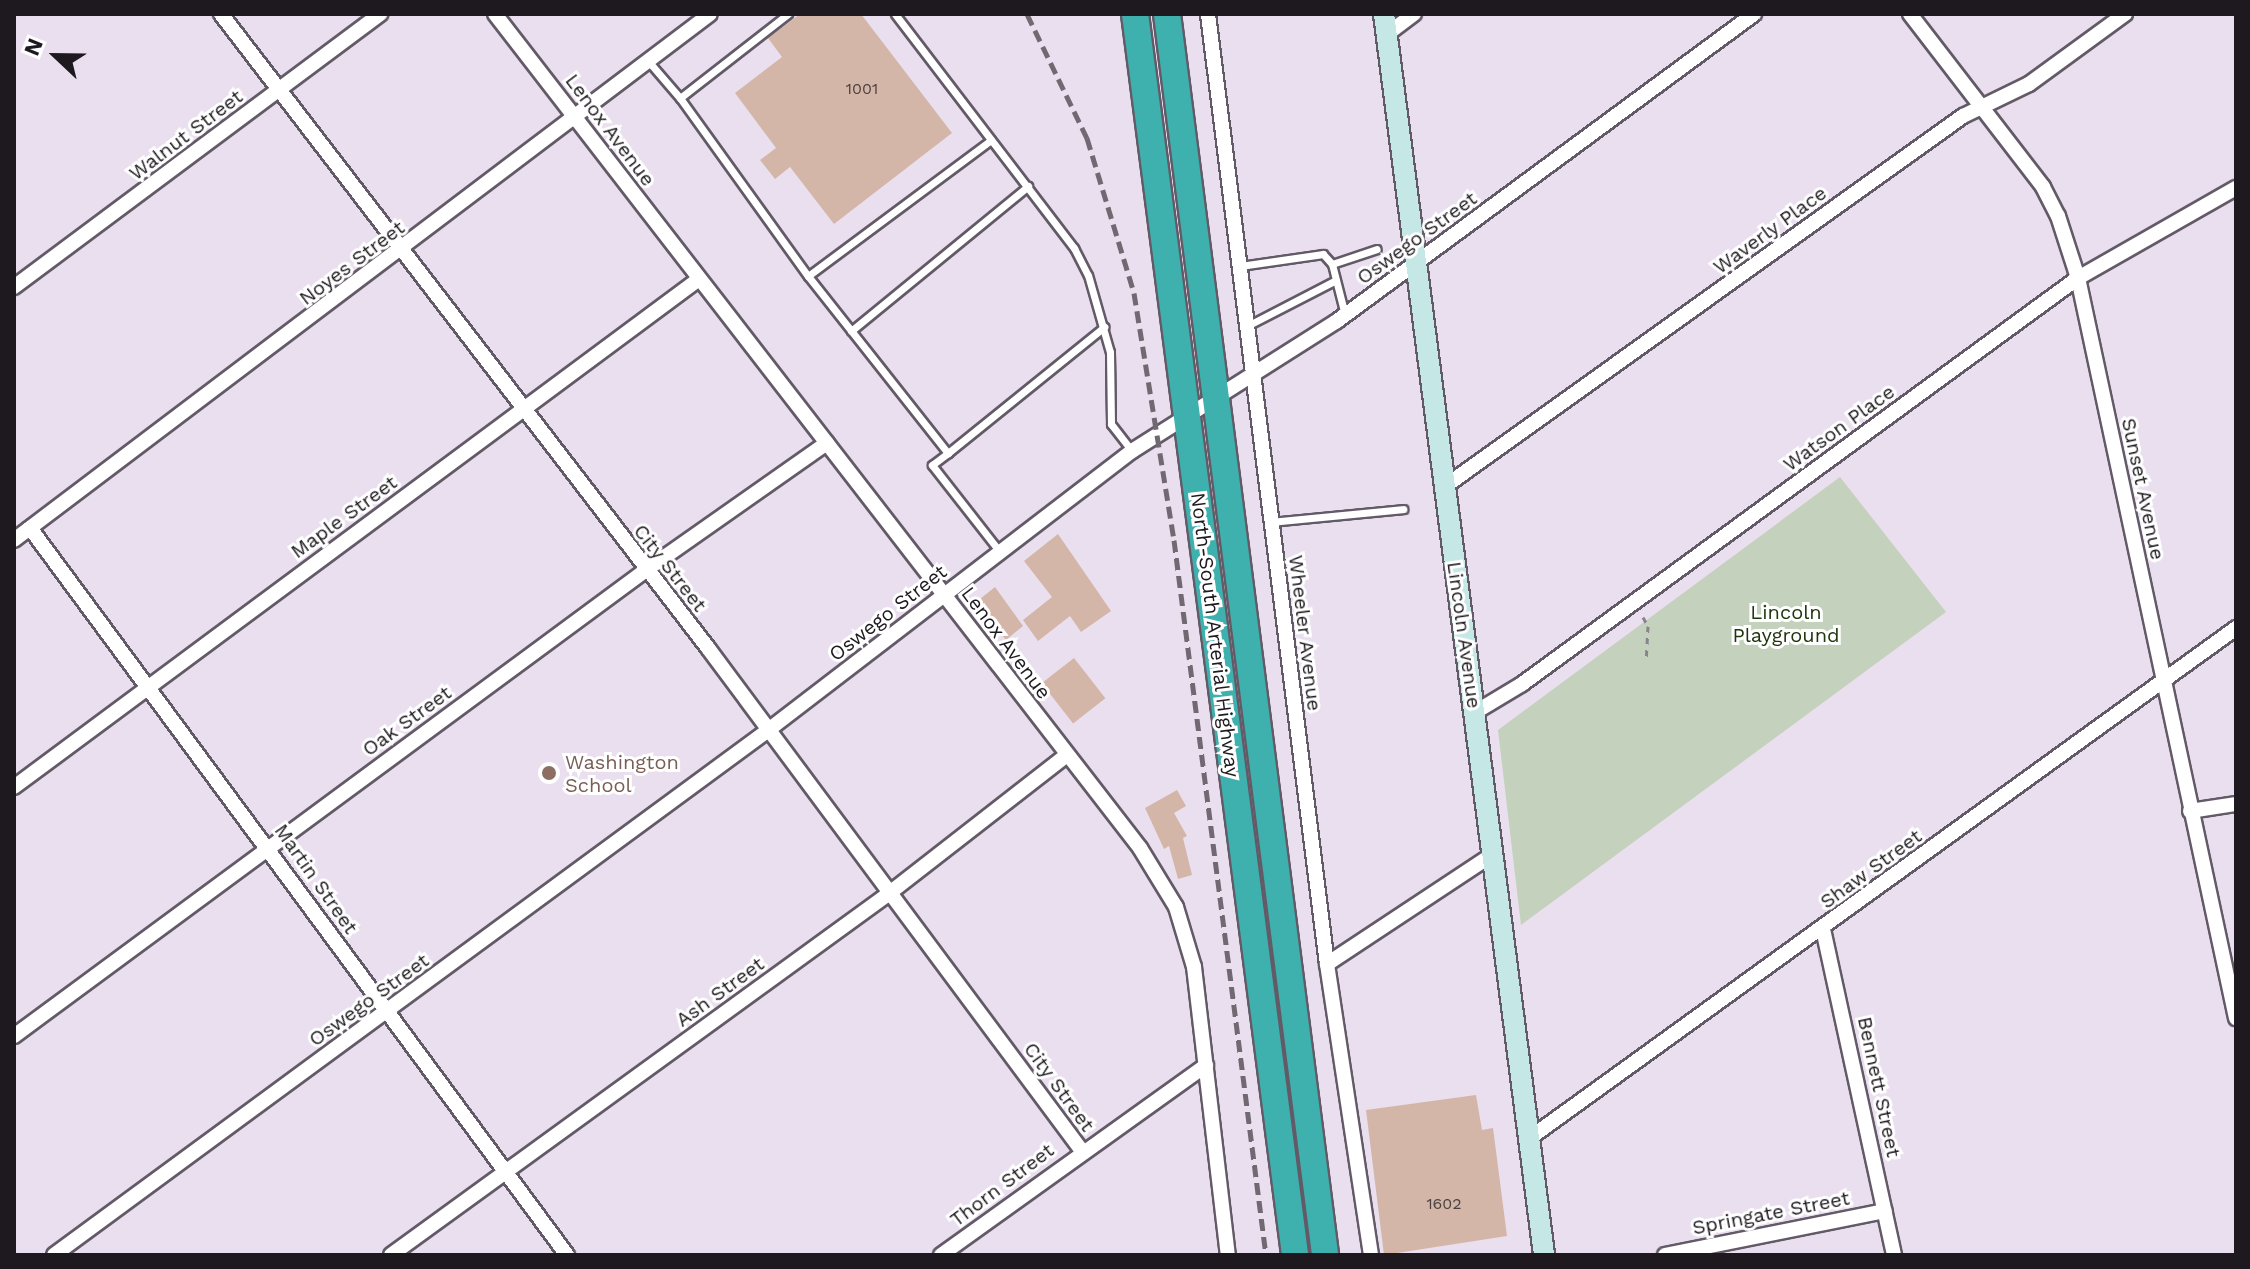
<!DOCTYPE html>
<style>
body{margin:0}
#map{position:relative;width:2250px;height:1269px;overflow:hidden;background:#eadfef;font-family:"Work Sans",sans-serif}
div>[style]{position:absolute}
.green>*{inset:0;background:#c4d1bd}
.building>*{inset:0;background:#d4b6a8;transform-origin:0 0}
.path>*{height:3px;margin-top:-1.5px;transform-origin:0;background:repeating-linear-gradient(90deg,#8a828d 0 6px,transparent 0 12px)}
.roads{filter:drop-shadow(2px 0 #635a67) drop-shadow(-2px 0 #635a67) drop-shadow(0 2px #635a67) drop-shadow(0 -2px #635a67)}
.lane>*{height:7px;margin:-3.5px;padding:0 3.5px;transform-origin:3.5px;border-radius:3.5px;background:#fff}
.street>*{height:14px;margin:-7px;padding:0 7px;transform-origin:7px;border-radius:7px;background:#fff}
.secondary>*{height:20px;margin:-10px;padding:0 10px;transform-origin:10px;border-radius:10px;background:#c5e7e6}
.highway>*{height:26px;margin:-13px;padding:0 13px;transform-origin:13px;border-radius:13px;background:#3eb0ad}
.rail>*{height:5px;margin-top:-2.5px;transform-origin:0;background:repeating-linear-gradient(90deg,#706972 0 12px,transparent 0 18px)}
.dots>*{width:22px;height:22px;translate:-50% -50%;box-sizing:border-box;border:4px solid #fff;border-radius:50%}
span{translate:-50% -50%;white-space:nowrap;text-align:center;line-height:1.15;-webkit-text-stroke:6px #fff;paint-order:stroke}
.number-label{font-size:16px;color:#4b4040}
.number-label span{-webkit-text-stroke-width:0}
.street-label{font-size:20px;color:#1d191e}
.park-label{font-size:20px;color:#20370e}
.education-label{font-size:20px;color:#785e54}
.left{translate:0 -50%;text-align:left}
.frame{position:absolute;inset:0;border:16px solid #1d191e;pointer-events:none}
.north{position:absolute;left:16px;top:16px;width:80px;height:80px;-webkit-text-stroke:6px #fff;paint-order:stroke;rotate:292deg;font-size:22px;font-weight:700;line-height:32px;text-align:center;color:#1d191e}
.north::after{content:'';display:block;margin:auto;width:28px;height:36px;background:#1d191e;clip-path:polygon(50% 0,100% 100%,50% 72%,0 100%)}
</style>
<div id="map">
<div class="green">
<i style="clip-path:polygon(1840px 477px,1946px 612px,1521px 925px,1498px 730px)"></i>
</div>
<div class="building">
<i style="clip-path:polygon(800px 14px,861px 14px,952px 133px,834px 224px,790px 167px,775px 179px,760px 160px,776px 148px,735px 93px,782px 57px,768px 38px)"></i>
<i style="clip-path:polygon(1058px 534px,1111px 611px,1081px 632px,1070px 616px,1038px 641px,1023px 620px,1052px 597px,1024px 561px)"></i>
<i style="clip-path:polygon(995px 587px,1023px 626px,1006px 640px,975px 603px)"></i>
<i style="left:1074px;top:658px;width:51px;height:41px;rotate:52deg"></i>
<i style="clip-path:polygon(1177px 790px,1186px 806px,1174px 813px,1187px 836px,1183px 838px,1192px 875px,1178px 879px,1169px 846px,1164px 849px,1145px 808px)"></i>
<i style="clip-path:polygon(1476px 1095px,1482px 1130px,1493px 1128px,1507px 1236px,1384px 1255px,1366px 1110px)"></i>
</div>
<div class="path">
<i style="left:1643px;top:617px;width:10px;rotate:61deg"></i>
<i style="left:1648px;top:626px;width:33px;rotate:93deg"></i>
</div>
<div class="roads">
<div class="lane">
<i style="left:895px;top:14px;width:295px;rotate:52.6deg"></i>
<i style="left:1074px;top:248px;width:30px;rotate:63deg"></i>
<i style="left:1088px;top:275px;width:80px;rotate:74.1deg"></i>
<i style="left:1110px;top:352px;width:72px;rotate:89.2deg"></i>
<i style="left:1111px;top:424px;width:34px;rotate:52deg"></i>
<i style="left:649px;top:62px;width:48px;rotate:49.3deg"></i>
<i style="left:680px;top:98px;width:137px;rotate:-37.9deg"></i>
<i style="left:680px;top:98px;width:219px;rotate:54.3deg"></i>
<i style="left:808px;top:276px;width:228px;rotate:-36.6deg"></i>
<i style="left:1332px;top:264px;width:47px;rotate:-18.4deg"></i>
<i style="left:1240px;top:266px;width:84px;rotate:-8.2deg"></i>
<i style="left:1323px;top:254px;width:13px;rotate:48deg"></i>
<i style="left:1332px;top:264px;width:53px;rotate:75.7deg"></i>
<i style="left:808px;top:276px;width:226px;rotate:51.7deg"></i>
<i style="left:948px;top:453px;width:20px;rotate:143deg"></i>
<i style="left:932px;top:465px;width:110px;rotate:52deg"></i>
<i style="left:1247px;top:326px;width:100px;rotate:-27.3deg"></i>
<i style="left:851px;top:331px;width:229px;rotate:-39.3deg"></i>
<i style="left:948px;top:453px;width:201px;rotate:-38.9deg"></i>
<i style="left:1271px;top:522px;width:133px;rotate:-5.6deg"></i>
</div>
<div class="street">
<i style="left:221px;top:14px;width:799px;rotate:52.47deg"></i>
<i style="left:708px;top:648px;width:627px;rotate:53.37deg"></i>
<i style="left:495px;top:14px;width:1054px;rotate:52.28deg"></i>
<i style="left:1140px;top:848px;width:69px;rotate:58.6deg"></i>
<i style="left:1176px;top:907px;width:63px;rotate:73.3deg"></i>
<i style="left:1194px;top:967px;width:290px;rotate:83.3deg"></i>
<i style="left:1208px;top:14px;width:957px;rotate:82.86deg"></i>
<i style="left:1327px;top:964px;width:294px;rotate:81.4deg"></i>
<i style="left:1910px;top:14px;width:218px;rotate:52.4deg"></i>
<i style="left:2043px;top:187px;width:33px;rotate:63deg"></i>
<i style="left:2058px;top:216px;width:65px;rotate:72.1deg"></i>
<i style="left:2078px;top:278px;width:757px;rotate:77.95deg"></i>
<i style="left:1386px;top:35px;width:35px;rotate:-37deg"></i>
<i style="left:14px;top:287px;width:457px;rotate:-36.7deg"></i>
<i style="left:1444px;top:487px;width:638px;rotate:-35.56deg"></i>
<i style="left:1963px;top:116px;width:73px;rotate:-25.9deg"></i>
<i style="left:2029px;top:84px;width:119px;rotate:-36.1deg"></i>
<i style="left:30px;top:528px;width:904px;rotate:53.55deg"></i>
<i style="left:14px;top:540px;width:872px;rotate:-37.08deg"></i>
<i style="left:1474px;top:713px;width:56px;rotate:-31.1deg"></i>
<i style="left:1522px;top:684px;width:688px;rotate:-36.14deg"></i>
<i style="left:2078px;top:278px;width:182px;rotate:-29.7deg"></i>
<i style="left:14px;top:787px;width:853px;rotate:-36.56deg"></i>
<i style="left:2190px;top:811px;width:47px;rotate:-8.7deg"></i>
<i style="left:1823px;top:929px;width:334px;rotate:77.7deg"></i>
<i style="left:1327px;top:964px;width:199px;rotate:-33.5deg"></i>
<i style="left:14px;top:1036px;width:785px;rotate:-36.4deg"></i>
<i style="left:646px;top:570px;width:221px;rotate:-35.1deg"></i>
<i style="left:1527px;top:1140px;width:875px;rotate:-35.83deg"></i>
<i style="left:54px;top:1255px;width:885px;rotate:-36.31deg"></i>
<i style="left:767px;top:731px;width:460px;rotate:-37.5deg"></i>
<i style="left:1132px;top:451px;width:243px;rotate:-32.4deg"></i>
<i style="left:1337px;top:321px;width:518px;rotate:-36.36deg"></i>
<i style="left:391px;top:1255px;width:613px;rotate:-35.97deg"></i>
<i style="left:887px;top:895px;width:228px;rotate:-37.9deg"></i>
<i style="left:941px;top:1255px;width:326px;rotate:-35.6deg"></i>
<i style="left:1665px;top:1255px;width:224px;rotate:-11.3deg"></i>
</div>
<div class="secondary">
<i style="left:1384px;top:14px;width:1251px;rotate:82.65deg"></i>
</div>
<div class="highway">
<i style="left:1135px;top:14px;width:1251px;rotate:82.65deg"></i>
<i style="left:1167px;top:14px;width:1251px;rotate:82.74deg"></i>
</div>
</div>
<div class="rail">
<i style="left:1027px;top:14px;width:138px;rotate:64.2deg"></i>
<i style="left:1087px;top:138px;width:162px;rotate:73.1deg"></i>
<i style="left:1134px;top:293px;width:250px;rotate:80.8deg"></i>
<i style="left:1174px;top:540px;width:721px;rotate:82.67deg"></i>
</div>
<div class="dots">
<i style="left:549px;top:773px;background:#8d6e63"></i>
</div>
<div class="number-label">
<span style="left:862px;top:89px">1001</span>
<span style="left:1444px;top:1204px">1602</span>
</div>
<div class="street-label">
<span style="left:610px;top:130px;rotate:53deg">Lenox Avenue</span>
<span style="left:186px;top:135px;rotate:-37deg">Walnut Street</span>
<span style="left:1770px;top:230px;rotate:-36deg">Waverly Place</span>
<span style="left:1417px;top:238px;rotate:-36deg">Oswego Street</span>
<span style="left:352px;top:263px;rotate:-37deg">Noyes Street</span>
<span style="left:1839px;top:428px;rotate:-36deg">Watson Place</span>
<span style="left:2143px;top:489px;rotate:78deg">Sunset Avenue</span>
<span style="left:344px;top:517px;rotate:-36deg">Maple Street</span>
<span style="left:670px;top:568px;rotate:52deg">City Street</span>
<span style="left:888px;top:613px;rotate:-38deg">Oswego Street</span>
<span style="left:1305px;top:633px;rotate:83deg">Wheeler Avenue</span>
<span style="left:1215px;top:635px;rotate:83deg">North-South Arterial Highway</span>
<span style="left:1464px;top:635px;rotate:82deg">Lincoln Avenue</span>
<span style="left:1006px;top:643px;rotate:53deg">Lenox Avenue</span>
<span style="left:407px;top:721px;rotate:-36deg">Oak Street</span>
<span style="left:1871px;top:869px;rotate:-36deg">Shaw Street</span>
<span style="left:316px;top:879px;rotate:55deg">Martin Street</span>
<span style="left:720px;top:992px;rotate:-36deg">Ash Street</span>
<span style="left:369px;top:1000px;rotate:-36deg">Oswego Street</span>
<span style="left:1059px;top:1087px;rotate:54deg">City Street</span>
<span style="left:1879px;top:1087px;rotate:78deg">Bennett Street</span>
<span style="left:1002px;top:1185px;rotate:-37deg">Thorn Street</span>
<span style="left:1771px;top:1213px;rotate:-11deg">Springate Street</span>
</div>
<div class="park-label">
<span style="left:1786px;top:624px">Lincoln<br>Playground</span>
</div>
<div class="education-label">
<span class="left" style="left:565px;top:774px">Washington<br>School</span>
</div>
<div class="frame"></div>
<div class="north">N</div>
</div>
